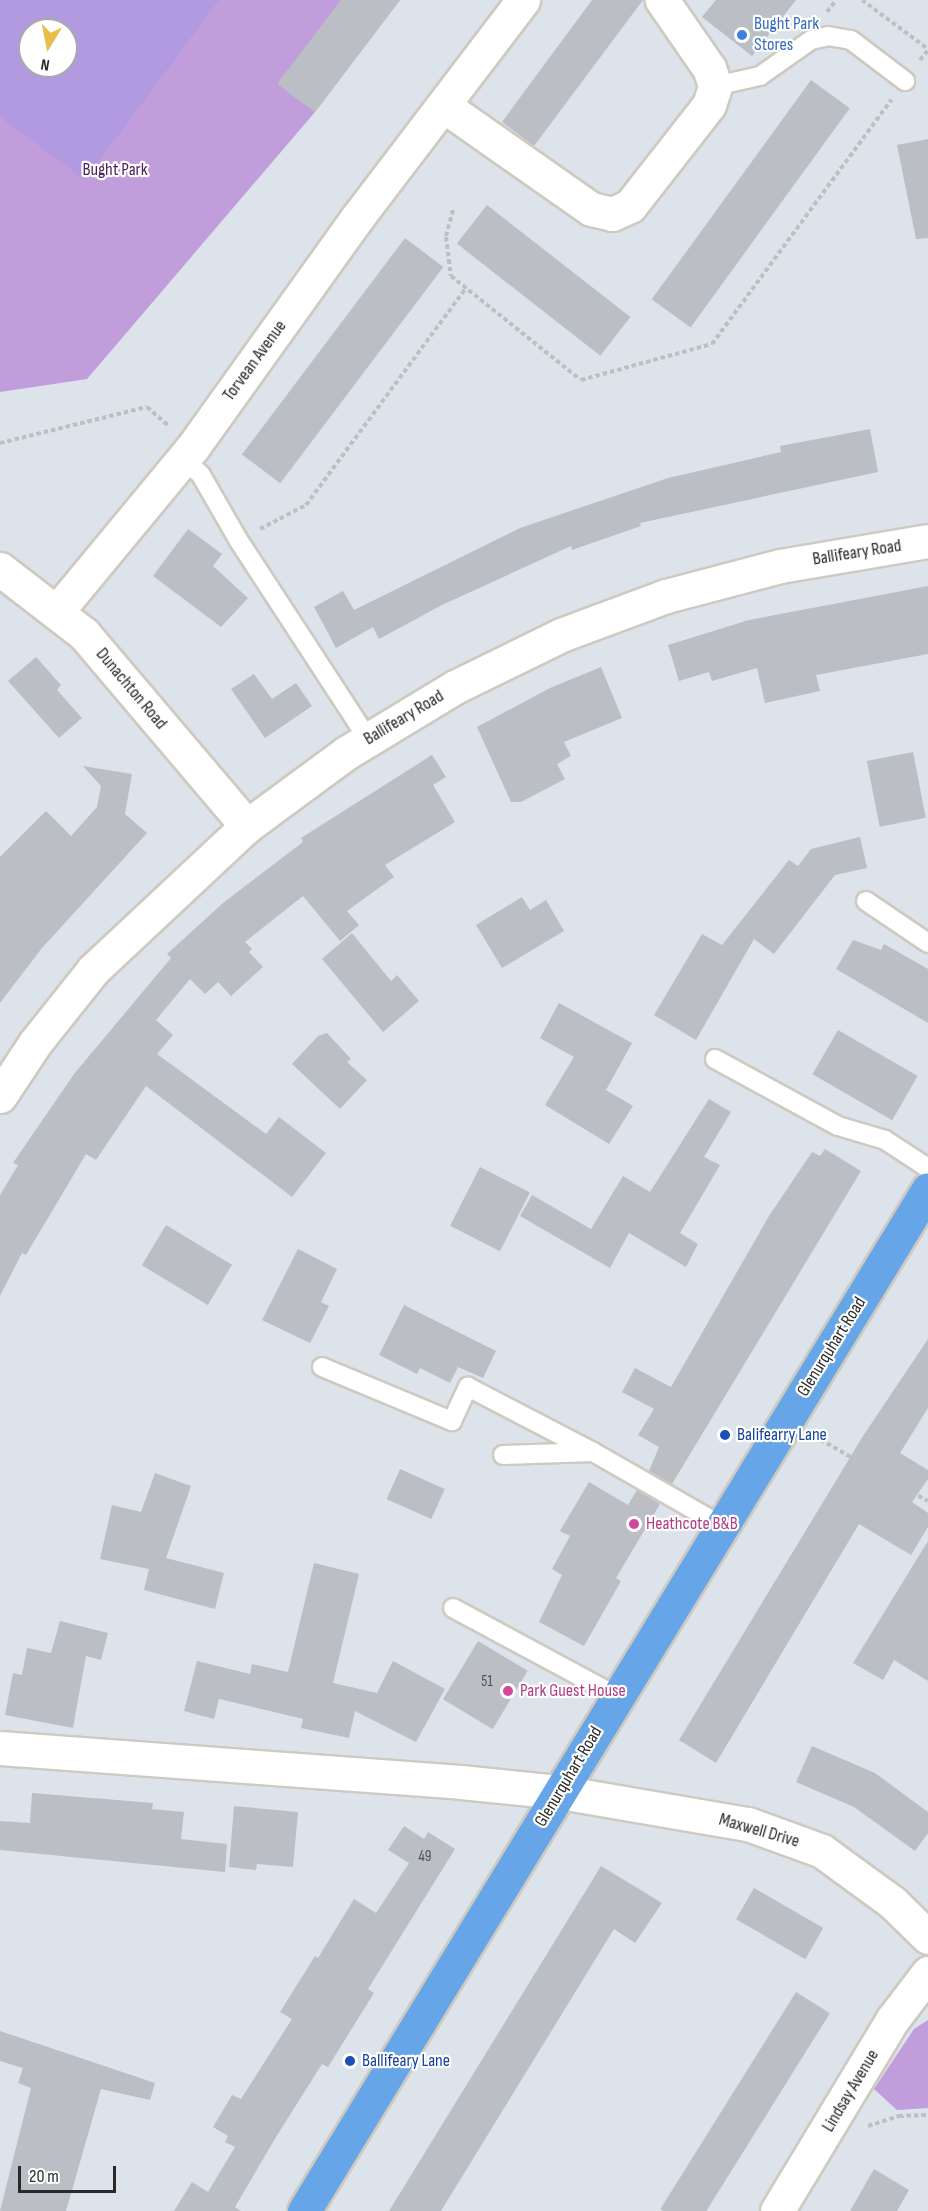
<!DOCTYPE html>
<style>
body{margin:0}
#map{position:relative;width:928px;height:2211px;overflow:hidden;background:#dce3ea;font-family:"Sofia Sans Condensed",sans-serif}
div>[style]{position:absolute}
.green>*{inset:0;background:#c19ddb}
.pitch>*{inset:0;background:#b29ae1}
.building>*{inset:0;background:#bbbfc5;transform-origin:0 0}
.path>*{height:4px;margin-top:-2px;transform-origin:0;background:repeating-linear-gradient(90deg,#bfbfbf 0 4.5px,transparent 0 7.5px)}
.roads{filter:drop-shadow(2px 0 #cecac0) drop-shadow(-2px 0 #cecac0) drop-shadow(0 2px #cecac0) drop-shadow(0 -2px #cecac0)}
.service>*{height:18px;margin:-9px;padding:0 9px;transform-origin:9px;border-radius:9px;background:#fff}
.minor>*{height:33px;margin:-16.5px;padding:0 16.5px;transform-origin:16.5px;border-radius:16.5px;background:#fff}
.trunk>*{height:33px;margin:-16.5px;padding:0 16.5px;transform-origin:16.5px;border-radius:16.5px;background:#66a6e8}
.dots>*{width:16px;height:16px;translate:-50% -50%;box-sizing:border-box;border:3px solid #fff;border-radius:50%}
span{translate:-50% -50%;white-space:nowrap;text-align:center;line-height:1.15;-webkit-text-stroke:4.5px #fff;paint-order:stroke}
.number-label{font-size:15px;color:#4e4e50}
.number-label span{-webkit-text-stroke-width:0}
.shop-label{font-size:18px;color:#366cbe}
.left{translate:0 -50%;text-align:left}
.park-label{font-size:18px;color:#4c215e}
.street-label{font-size:18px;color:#292929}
.transit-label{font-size:18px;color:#164399}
.hotel-label{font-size:18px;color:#b23c85}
.north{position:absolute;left:18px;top:18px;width:60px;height:60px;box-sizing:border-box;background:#fff;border:2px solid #a9a9a9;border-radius:50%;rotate:190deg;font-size:16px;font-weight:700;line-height:24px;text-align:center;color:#292929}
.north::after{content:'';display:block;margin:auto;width:21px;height:27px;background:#e7bd4b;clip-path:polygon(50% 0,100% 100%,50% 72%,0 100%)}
.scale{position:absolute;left:18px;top:2166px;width:98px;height:27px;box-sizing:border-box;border:3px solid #292929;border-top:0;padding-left:8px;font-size:18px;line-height:21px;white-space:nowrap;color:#292929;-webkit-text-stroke:4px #fff;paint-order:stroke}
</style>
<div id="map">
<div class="green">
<i style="clip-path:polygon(evenodd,0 0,400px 0,315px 112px,87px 379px,0 392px,0 0,30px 30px,66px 30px,66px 66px,30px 66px,30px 30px)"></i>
<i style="clip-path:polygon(928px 2020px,928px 2108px,897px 2110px,874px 2089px,914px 2029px)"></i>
</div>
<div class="pitch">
<i style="clip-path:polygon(evenodd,0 0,219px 0,85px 180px,0 117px,0 0,30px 30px,66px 30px,66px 66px,30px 66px,30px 30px)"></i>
</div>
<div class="building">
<i style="clip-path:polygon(341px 0,400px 0,315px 112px,277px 84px)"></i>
<i style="clip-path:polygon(592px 0,643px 0,534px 146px,502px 122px)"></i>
<i style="clip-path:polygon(716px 0,796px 0,752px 56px,702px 17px)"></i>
<i style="left:811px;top:80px;width:48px;height:271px;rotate:36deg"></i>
<i style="clip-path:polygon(928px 139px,928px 238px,916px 239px,897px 145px)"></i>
<i style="left:487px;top:205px;width:182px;height:49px;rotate:38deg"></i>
<i style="left:405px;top:238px;width:48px;height:271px;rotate:37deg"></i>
<i style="clip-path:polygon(870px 429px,878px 472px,640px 523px,641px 526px,572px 550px,571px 546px,442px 605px,379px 639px,373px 627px,336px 648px,314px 607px,343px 591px,354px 610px,520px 528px,668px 478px,781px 452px,780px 446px)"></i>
<i style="clip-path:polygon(188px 529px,222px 554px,213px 566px,248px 598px,221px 627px,153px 576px)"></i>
<i style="clip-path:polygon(928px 586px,928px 654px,816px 675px,820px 691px,765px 703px,757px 668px,712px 681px,709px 672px,679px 681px,668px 645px,749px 620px)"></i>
<i style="clip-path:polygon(36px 657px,61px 685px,57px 690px,82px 718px,59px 738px,8px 681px)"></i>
<i style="clip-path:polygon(601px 667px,622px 718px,564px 742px,571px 756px,557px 764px,565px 779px,521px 802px,511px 802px,477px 727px,550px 688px)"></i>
<i style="clip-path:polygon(254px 674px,272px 699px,296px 683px,312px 706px,265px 738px,231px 689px)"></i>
<i style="left:913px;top:752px;width:67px;height:47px;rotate:79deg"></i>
<i style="clip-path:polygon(432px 755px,446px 777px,433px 785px,455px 822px,385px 865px,394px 877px,347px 911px,359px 925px,340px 941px,303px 896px,245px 942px,252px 949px,249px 952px,263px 967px,231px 996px,218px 982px,205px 994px,190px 979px,156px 1020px,173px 1035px,157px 1054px,266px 1134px,279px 1117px,326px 1153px,292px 1197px,146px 1086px,96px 1160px,86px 1154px,26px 1255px,22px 1253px,0 1296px,0 1195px,18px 1165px,13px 1163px,74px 1074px,171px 958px,167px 954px,223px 903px,303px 842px,301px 838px)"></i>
<i style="clip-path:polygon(83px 766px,132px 774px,125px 814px,147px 833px,42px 948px,0 1003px,0 857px,46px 811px,71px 836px,97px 807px,101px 786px)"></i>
<i style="clip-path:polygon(860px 837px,867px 868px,835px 875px,774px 954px,754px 939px,696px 1040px,654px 1015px,702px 934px,722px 945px,789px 860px,798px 866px,811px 849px)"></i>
<i style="clip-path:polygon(522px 897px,530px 910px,546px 900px,564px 931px,502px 968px,476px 925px)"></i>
<i style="clip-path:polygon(352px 933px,391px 981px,397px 975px,419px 1001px,383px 1032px,322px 959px)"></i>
<i style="clip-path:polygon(853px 940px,881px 950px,884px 944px,928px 969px,928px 1023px,836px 969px)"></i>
<i style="clip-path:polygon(559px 1003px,632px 1043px,606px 1090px,633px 1106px,609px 1144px,545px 1105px,574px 1057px,540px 1038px)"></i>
<i style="left:838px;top:1030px;width:92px;height:51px;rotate:30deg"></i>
<i style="clip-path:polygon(327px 1033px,351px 1059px,347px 1062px,367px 1080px,340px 1109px,292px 1064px,318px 1036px)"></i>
<i style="clip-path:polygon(709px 1099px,731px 1112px,704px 1157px,720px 1165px,680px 1233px,698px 1244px,686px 1267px,629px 1233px,610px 1268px,520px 1216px,532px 1195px,591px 1229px,623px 1176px,650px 1192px)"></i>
<i style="clip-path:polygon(825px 1149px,861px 1171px,672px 1484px,649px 1471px,659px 1447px,638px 1435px,654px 1409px,622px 1392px,635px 1368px,671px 1387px,769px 1216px,812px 1152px,820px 1156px)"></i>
<i style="left:480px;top:1167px;width:56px;height:66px;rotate:27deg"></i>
<i style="left:166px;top:1225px;width:77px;height:47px;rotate:31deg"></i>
<i style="clip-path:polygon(298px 1249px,337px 1269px,321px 1302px,329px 1306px,310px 1343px,262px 1320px)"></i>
<i style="clip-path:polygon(404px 1305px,496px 1351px,483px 1378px,458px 1367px,450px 1383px,420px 1368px,417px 1374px,379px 1355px)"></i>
<i style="clip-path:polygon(928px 1339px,928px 1408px,900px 1453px,928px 1470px,928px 1479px,912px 1502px,928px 1513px,928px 1527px,911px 1555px,859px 1524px,716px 1763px,679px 1740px,863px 1436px)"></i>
<i style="left:400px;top:1469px;width:49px;height:33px;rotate:24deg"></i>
<i style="clip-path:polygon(155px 1473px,191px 1486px,166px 1558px,224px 1573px,215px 1609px,144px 1590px,149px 1569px,100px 1559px,112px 1505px,141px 1512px)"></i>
<i style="clip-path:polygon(589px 1482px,628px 1505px,637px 1490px,660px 1504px,616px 1578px,621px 1581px,584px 1646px,539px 1622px,562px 1575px,552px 1569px,570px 1536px,560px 1531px)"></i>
<i style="clip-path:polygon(928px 1541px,928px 1681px,894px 1660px,883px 1680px,853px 1663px)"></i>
<i style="clip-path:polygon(314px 1563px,359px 1574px,333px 1683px,377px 1693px,393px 1661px,445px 1689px,416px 1742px,355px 1711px,349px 1738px,301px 1728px,303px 1719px,219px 1699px,214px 1719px,184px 1711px,197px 1661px,250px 1674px,252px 1664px,288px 1672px)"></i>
<i style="clip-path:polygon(60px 1621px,108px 1633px,101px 1660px,86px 1656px,73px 1728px,5px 1715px,13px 1673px,22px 1675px,27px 1648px,51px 1653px)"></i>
<i style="left:478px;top:1641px;width:58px;height:68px;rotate:31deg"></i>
<i style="clip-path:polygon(812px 1746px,875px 1773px,928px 1812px,928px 1833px,915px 1851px,854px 1807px,796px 1782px)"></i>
<i style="clip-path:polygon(32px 1793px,153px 1803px,152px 1809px,184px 1812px,181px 1839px,227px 1844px,225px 1872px,0 1850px,0 1821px,30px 1823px)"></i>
<i style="clip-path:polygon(234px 1806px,298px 1812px,293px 1867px,257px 1864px,256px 1870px,229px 1867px)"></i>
<i style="clip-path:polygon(404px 1826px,424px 1839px,428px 1832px,455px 1849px,368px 1989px,374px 1993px,328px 2067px,322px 2064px,276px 2137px,235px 2207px,241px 2211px,174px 2211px,192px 2182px,208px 2192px,235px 2147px,225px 2142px,228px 2136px,213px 2127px,232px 2095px,241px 2099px,292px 2019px,280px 2012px,315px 1956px,318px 1958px,354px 1899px,376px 1913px,409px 1863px,388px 1850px)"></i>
<i style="clip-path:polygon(601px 1866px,662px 1903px,635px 1943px,614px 1929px,441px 2211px,389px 2211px)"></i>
<i style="left:754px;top:1888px;width:80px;height:36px;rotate:30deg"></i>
<i style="left:796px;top:1992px;width:40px;height:256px;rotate:32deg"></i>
<i style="clip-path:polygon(0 2031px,155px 2083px,150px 2100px,101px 2089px,66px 2211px,0 2211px,31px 2088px,18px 2083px,23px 2068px,0 2061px)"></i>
<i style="clip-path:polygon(874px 2169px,909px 2190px,897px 2211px,850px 2211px)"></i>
</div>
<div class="path">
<i style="left:862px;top:0;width:82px;rotate:36.6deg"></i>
<i style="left:827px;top:12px;width:15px;rotate:-53deg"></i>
<i style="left:920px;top:60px;width:13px;rotate:-51deg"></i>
<i style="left:453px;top:210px;width:28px;rotate:105deg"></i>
<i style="left:446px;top:237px;width:39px;rotate:83deg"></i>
<i style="left:451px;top:276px;width:166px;rotate:38.7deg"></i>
<i style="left:581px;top:380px;width:136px;rotate:-15.4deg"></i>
<i style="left:712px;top:344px;width:303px;rotate:-53.7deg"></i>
<i style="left:0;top:443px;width:151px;rotate:-13.8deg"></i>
<i style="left:147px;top:407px;width:28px;rotate:41deg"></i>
<i style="left:260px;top:529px;width:52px;rotate:-27.6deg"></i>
<i style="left:306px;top:505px;width:270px;rotate:-53.6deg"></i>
<i style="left:814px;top:1436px;width:131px;rotate:29.7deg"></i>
<i style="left:868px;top:2126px;width:33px;rotate:-18deg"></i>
<i style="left:899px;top:2116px;width:29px;rotate:-2deg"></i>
</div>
<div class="roads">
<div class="service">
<i style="left:715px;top:86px;width:46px;rotate:-12.5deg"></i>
<i style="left:760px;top:76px;width:62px;rotate:-35.2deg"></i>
<i style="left:811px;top:40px;width:17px;rotate:-13deg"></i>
<i style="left:828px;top:36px;width:23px;rotate:10deg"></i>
<i style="left:851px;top:40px;width:68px;rotate:37.2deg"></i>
<i style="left:183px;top:458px;width:25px;rotate:43deg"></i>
<i style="left:201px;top:475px;width:76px;rotate:60.1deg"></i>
<i style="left:239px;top:541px;width:236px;rotate:56.9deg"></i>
<i style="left:866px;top:901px;width:75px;rotate:34.1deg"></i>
<i style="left:715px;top:1059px;width:140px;rotate:28.6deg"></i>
<i style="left:838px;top:1126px;width:49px;rotate:16.6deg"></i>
<i style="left:885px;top:1140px;width:51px;rotate:33.1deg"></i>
<i style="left:322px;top:1367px;width:141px;rotate:22.6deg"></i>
<i style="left:452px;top:1421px;width:38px;rotate:-65deg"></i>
<i style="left:468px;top:1387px;width:141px;rotate:27.5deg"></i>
<i style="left:503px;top:1455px;width:90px;rotate:-1.9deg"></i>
<i style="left:593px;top:1452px;width:149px;rotate:29.8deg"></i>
<i style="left:453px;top:1608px;width:187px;rotate:28.3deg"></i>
</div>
<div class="minor">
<i style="left:444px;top:106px;width:179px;rotate:35deg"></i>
<i style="left:591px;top:209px;width:22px;rotate:13deg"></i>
<i style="left:612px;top:214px;width:20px;rotate:-24deg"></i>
<i style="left:630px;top:206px;width:128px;rotate:-52deg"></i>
<i style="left:709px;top:105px;width:20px;rotate:-72deg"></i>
<i style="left:715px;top:86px;width:19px;rotate:-108deg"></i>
<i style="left:709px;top:68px;width:83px;rotate:-124.7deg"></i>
<i style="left:0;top:569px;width:106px;rotate:37.7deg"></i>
<i style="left:84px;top:634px;width:252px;rotate:49.7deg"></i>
<i style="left:58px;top:610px;width:212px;rotate:-50.4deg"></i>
<i style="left:193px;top:447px;width:282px;rotate:-54.4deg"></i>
<i style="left:357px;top:218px;width:274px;rotate:-52.7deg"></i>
<i style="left:0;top:1096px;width:64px;rotate:-56.6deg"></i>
<i style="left:35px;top:1043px;width:93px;rotate:-51.5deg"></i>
<i style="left:93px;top:970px;width:211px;rotate:-43.1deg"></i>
<i style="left:247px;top:826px;width:123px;rotate:-36.4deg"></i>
<i style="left:346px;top:753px;width:127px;rotate:-31.2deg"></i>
<i style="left:455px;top:687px;width:118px;rotate:-26.1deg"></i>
<i style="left:561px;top:635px;width:112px;rotate:-20.4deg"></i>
<i style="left:666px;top:596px;width:118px;rotate:-14.7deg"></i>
<i style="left:780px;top:566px;width:150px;rotate:-9.6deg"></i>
<i style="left:0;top:1748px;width:462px;rotate:4.2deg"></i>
<i style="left:461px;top:1782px;width:100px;rotate:5.8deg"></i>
<i style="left:560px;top:1792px;width:191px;rotate:9.7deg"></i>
<i style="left:748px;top:1824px;width:79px;rotate:20deg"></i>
<i style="left:822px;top:1851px;width:87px;rotate:36.1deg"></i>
<i style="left:892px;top:1902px;width:50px;rotate:44.2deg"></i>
<i style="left:777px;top:2211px;width:224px;rotate:-58.9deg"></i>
<i style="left:893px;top:2019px;width:58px;rotate:-52.7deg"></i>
</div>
<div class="trunk">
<i style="left:304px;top:2211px;width:1197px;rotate:-58.59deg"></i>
</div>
</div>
<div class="dots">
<i style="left:742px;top:35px;background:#3f7fe0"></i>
<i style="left:725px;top:1435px;background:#1a4fb4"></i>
<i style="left:634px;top:1524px;background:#d1479c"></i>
<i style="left:508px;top:1691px;background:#d1479c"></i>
<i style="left:350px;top:2061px;background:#1a4fb4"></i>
</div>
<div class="number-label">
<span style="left:487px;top:1682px">51</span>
<span style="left:425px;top:1857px">49</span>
</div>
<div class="shop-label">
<span class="left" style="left:754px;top:35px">Bught Park<br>Stores</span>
</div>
<div class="park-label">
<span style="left:115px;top:170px">Bught Park</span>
</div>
<div class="street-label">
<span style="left:255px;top:361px;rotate:-54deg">Torvean Avenue</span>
<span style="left:857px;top:553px;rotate:-9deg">Ballifeary Road</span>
<span style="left:131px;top:689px;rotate:50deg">Dunachton Road</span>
<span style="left:404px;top:718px;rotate:-31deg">Ballifeary Road</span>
<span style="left:832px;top:1347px;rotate:-58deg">Glenurquhart Road</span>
<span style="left:569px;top:1777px;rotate:-59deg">Glenurquhart Road</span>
<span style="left:759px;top:1831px;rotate:16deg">Maxwell Drive</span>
<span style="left:851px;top:2091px;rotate:-59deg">Lindsay Avenue</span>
</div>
<div class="transit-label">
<span class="left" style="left:737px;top:1435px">Balifearry Lane</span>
<span class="left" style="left:362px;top:2061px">Ballifeary Lane</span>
</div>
<div class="hotel-label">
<span class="left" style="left:646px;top:1524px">Heathcote B&amp;B</span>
<span class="left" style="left:520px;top:1691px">Park Guest House</span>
</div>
<div class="north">N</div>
<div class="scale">20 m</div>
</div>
